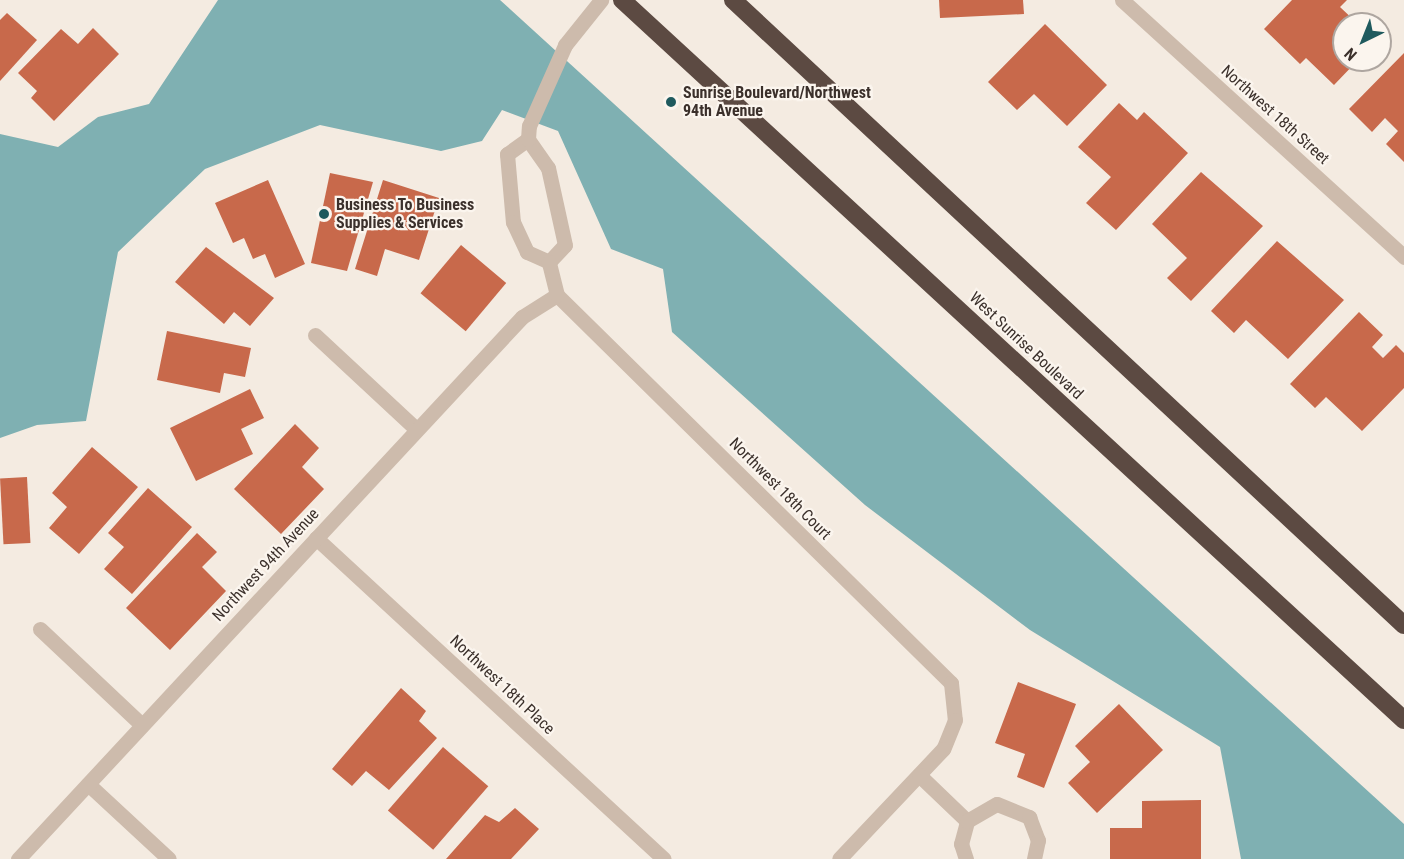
<!DOCTYPE html>
<style>
body{margin:0}
#map{position:relative;width:1404px;height:859px;overflow:hidden;background:#f4ebe1;font-family:"Roboto Condensed",sans-serif}
div>[style]{position:absolute}
.water>*{inset:0;background:#7fb0b2}
.building>*{inset:0;background:#c8694b;transform-origin:0 0}
.street>*{height:15px;margin:-7.5px;padding:0 7.5px;transform-origin:7.5px;border-radius:7.5px;background:#cdbbac}
.highway>*{height:18px;margin:-9px;padding:0 9px;transform-origin:9px;border-radius:9px;background:#5c4a42}
.dots>*{width:16px;height:16px;translate:-50% -50%;box-sizing:border-box;border:3px solid #fbf5ee;border-radius:50%}
span{translate:-50% -50%;white-space:nowrap;text-align:center;line-height:1.15;-webkit-text-stroke:4.5px #fbf5ee;paint-order:stroke}
.poi-label{font-size:16px;color:#3b302b;font-weight:700}
.left{translate:0 -50%;text-align:left}
.street-label{font-size:16px;color:#3b302b}
.north{position:absolute;left:1332px;top:12px;width:60px;height:60px;box-sizing:border-box;background:#fbf5ee;border:2px solid #aea6a0;border-radius:50%;rotate:223deg;font-size:16px;font-weight:700;line-height:24px;text-align:center;color:#3b302b}
.north::after{content:'';display:block;margin:auto;width:21px;height:27px;background:#1f5a5e;clip-path:polygon(50% 0,100% 100%,50% 72%,0 100%)}
</style>
<div id="map">
<div class="water">
<i style="clip-path:polygon(218px 0,500px 0,1404px 824px,1404px 859px,1241px 859px,1220px 747px,1030px 630px,865px 505px,672px 332px,663px 269px,611px 249px,558px 131px,502px 110px,482px 141px,441px 151px,320px 125px,205px 169px,118px 252px,86px 421px,37px 425px,0 438px,0 134px,58px 147px,98px 117px,149px 104px)"></i>
</div>
<div class="building">
<i style="clip-path:polygon(939px 0,1023px 0,1024px 14px,940px 18px)"></i>
<i style="clip-path:polygon(1292px 0,1347px 0,1340px 7px,1358px 24px,1344px 24px,1344px 60px,1358px 60px,1334px 85px,1306px 58px,1300px 64px,1264px 29px)"></i>
<i style="clip-path:polygon(7px 13px,37px 40px,0 81px,0 20px)"></i>
<i style="clip-path:polygon(1045px 24px,1107px 85px,1067px 126px,1034px 94px,1017px 110px,988px 82px)"></i>
<i style="clip-path:polygon(93px 28px,119px 54px,54px 121px,31px 98px,37px 91px,18px 73px,61px 29px,78px 44px)"></i>
<i style="clip-path:polygon(1404px 53px,1404px 162px,1386px 144px,1398px 131px,1385px 118px,1372px 132px,1349px 109px)"></i>
<i style="clip-path:polygon(1119px 103px,1137px 120px,1144px 112px,1188px 153px,1116px 230px,1086px 203px,1111px 177px,1078px 147px)"></i>
<i style="clip-path:polygon(1201px 172px,1263px 226px,1191px 301px,1167px 278px,1187px 258px,1152px 224px)"></i>
<i style="clip-path:polygon(330px 173px,373px 182px,347px 271px,311px 263px)"></i>
<i style="clip-path:polygon(268px 180px,305px 264px,275px 278px,265px 254px,253px 259px,244px 238px,233px 243px,215px 203px)"></i>
<i style="clip-path:polygon(383px 180px,439px 198px,419px 260px,385px 249px,377px 276px,355px 269px)"></i>
<i style="clip-path:polygon(1277px 241px,1344px 300px,1288px 359px,1246px 320px,1234px 333px,1211px 311px)"></i>
<i style="left:461px;top:245px;width:59px;height:63px;rotate:40deg"></i>
<i style="clip-path:polygon(206px 247px,274px 298px,250px 326px,234px 312px,224px 324px,175px 282px)"></i>
<i style="clip-path:polygon(1359px 312px,1383px 335px,1372px 347px,1383px 358px,1396px 345px,1404px 353px,1404px 388px,1362px 431px,1326px 397px,1315px 408px,1290px 384px)"></i>
<i style="clip-path:polygon(167px 331px,251px 348px,245px 377px,224px 373px,220px 393px,157px 380px)"></i>
<i style="clip-path:polygon(250px 389px,264px 418px,241px 429px,253px 454px,196px 481px,170px 428px)"></i>
<i style="clip-path:polygon(295px 424px,319px 448px,302px 467px,324px 489px,281px 534px,234px 489px)"></i>
<i style="clip-path:polygon(92px 447px,138px 487px,79px 554px,49px 528px,67px 507px,52px 493px)"></i>
<i style="left:27px;top:477px;width:66px;height:27px;rotate:87deg"></i>
<i style="clip-path:polygon(148px 488px,192px 527px,132px 594px,104px 569px,124px 547px,108px 533px)"></i>
<i style="clip-path:polygon(197px 533px,217px 552px,202px 567px,226px 591px,170px 650px,126px 608px)"></i>
<i style="clip-path:polygon(1018px 682px,1076px 704px,1044px 788px,1017px 777px,1025px 754px,995px 743px)"></i>
<i style="clip-path:polygon(401px 688px,426px 711px,419px 721px,437px 738px,389px 790px,366px 771px,352px 786px,332px 769px)"></i>
<i style="clip-path:polygon(1119px 704px,1163px 750px,1097px 813px,1068px 783px,1090px 762px,1075px 746px)"></i>
<i style="left:443px;top:747px;width:60px;height:84px;rotate:41deg"></i>
<i style="clip-path:polygon(1201px 800px,1201px 859px,1110px 859px,1110px 828px,1142px 828px,1142px 801px)"></i>
<i style="clip-path:polygon(515px 808px,539px 829px,511px 859px,446px 859px,485px 815px,499px 822px)"></i>
</div>
<div class="street">
<i style="left:1122px;top:0;width:382px;rotate:42.3deg"></i>
<i style="left:528px;top:139px;width:26px;rotate:144deg"></i>
<i style="left:507px;top:154px;width:68px;rotate:85deg"></i>
<i style="left:513px;top:222px;width:33px;rotate:65deg"></i>
<i style="left:527px;top:252px;width:24px;rotate:24deg"></i>
<i style="left:549px;top:262px;width:23px;rotate:-47deg"></i>
<i style="left:565px;top:245px;width:79px;rotate:-102.4deg"></i>
<i style="left:548px;top:168px;width:35px;rotate:-125deg"></i>
<i style="left:528px;top:139px;width:13px;rotate:-86deg"></i>
<i style="left:529px;top:126px;width:89px;rotate:-66deg"></i>
<i style="left:565px;top:45px;width:58px;rotate:-51.3deg"></i>
<i style="left:557px;top:295px;width:553px;rotate:44.56deg"></i>
<i style="left:951px;top:683px;width:37px;rotate:84deg"></i>
<i style="left:955px;top:720px;width:31px;rotate:112deg"></i>
<i style="left:943px;top:749px;width:151px;rotate:133.4deg"></i>
<i style="left:315px;top:335px;width:138px;rotate:42.9deg"></i>
<i style="left:316px;top:538px;width:473px;rotate:42.7deg"></i>
<i style="left:40px;top:629px;width:140px;rotate:43.3deg"></i>
<i style="left:919px;top:775px;width:66px;rotate:43.8deg"></i>
<i style="left:88px;top:784px;width:110px;rotate:42.8deg"></i>
<i style="left:18px;top:859px;width:740px;rotate:-47.08deg"></i>
<i style="left:522px;top:317px;width:41px;rotate:-32.2deg"></i>
<i style="left:557px;top:295px;width:34px;rotate:-104deg"></i>
<i style="left:966px;top:859px;width:16px;rotate:-108deg"></i>
<i style="left:961px;top:844px;width:24px;rotate:-75deg"></i>
<i style="left:967px;top:821px;width:34px;rotate:-30deg"></i>
<i style="left:997px;top:804px;width:35px;rotate:22deg"></i>
<i style="left:1029px;top:817px;width:25px;rotate:69deg"></i>
<i style="left:1038px;top:840px;width:19px;rotate:102deg"></i>
</div>
<div class="highway">
<i style="left:622px;top:0;width:1063px;rotate:42.64deg"></i>
<i style="left:733px;top:0;width:917px;rotate:42.97deg"></i>
</div>
<div class="dots">
<i style="left:671px;top:102px;background:#1f5a5e"></i>
<i style="left:324px;top:214px;background:#1f5a5e"></i>
</div>
<div class="poi-label">
<span class="left" style="left:683px;top:102px">Sunrise Boulevard/Northwest<br>94th Avenue</span>
<span class="left" style="left:336px;top:214px">Business To Business<br>Supplies &amp; Services</span>
</div>
<div class="street-label">
<span style="left:1275px;top:115px;rotate:42deg">Northwest 18th Street</span>
<span style="left:1026px;top:346px;rotate:43deg">West Sunrise Boulevard</span>
<span style="left:780px;top:489px;rotate:45deg">Northwest 18th Court</span>
<span style="left:266px;top:565px;rotate:-47deg">Northwest 94th Avenue</span>
<span style="left:502px;top:685px;rotate:43deg">Northwest 18th Place</span>
</div>
<div class="north">N</div>
</div>
